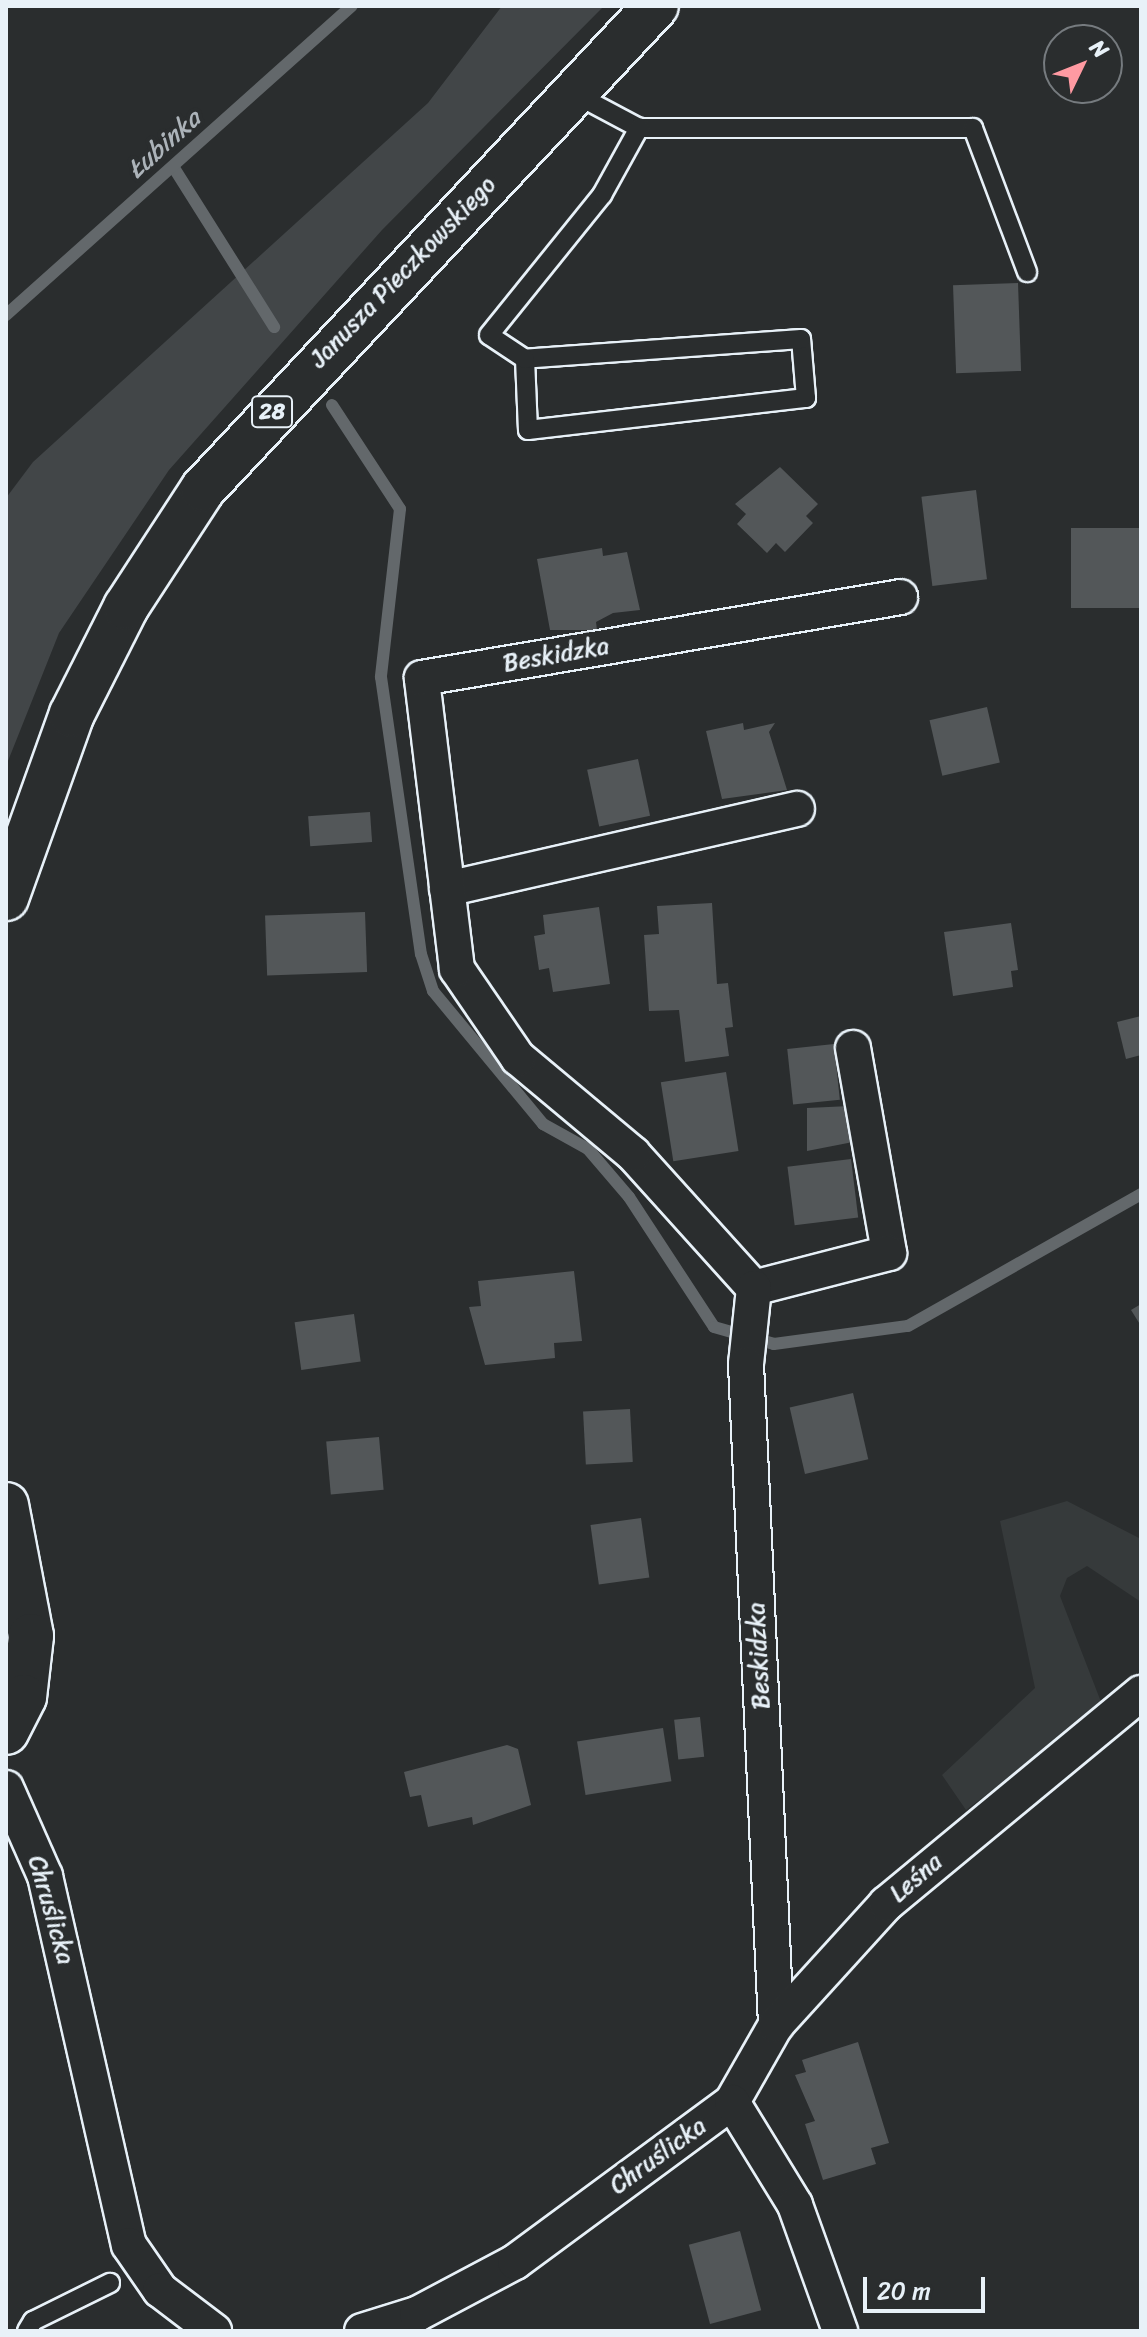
<!DOCTYPE html>
<meta charset="utf-8">
<style>
body{margin:0}
#map{position:relative;width:1147px;height:2337px;overflow:hidden;background:#2a2d2e;font-family:Sriracha,sans-serif}
div>[style]{position:absolute}
.built>*{inset:0;background:#363a3b}
.green>*{inset:0;background:#424648}
.stream>*{height:12px;margin:-6px;padding:0 6px;transform-origin:6px;border-radius:6px;background:#63686b}
.building>*{inset:0;background:#535759;transform-origin:0 0}
.roads{filter:drop-shadow(2px 0 #e8f1f8) drop-shadow(-2px 0 #e8f1f8) drop-shadow(0 2px #e8f1f8) drop-shadow(0 -2px #e8f1f8)}
.lane>*{height:18px;margin:-9px;padding:0 9px;transform-origin:9px;border-radius:9px;background:#2a2d2e}
.street>*{height:34px;margin:-17px;padding:0 17px;transform-origin:17px;border-radius:17px;background:#2a2d2e}
.primary>*{height:44px;margin:-22px;padding:0 22px;transform-origin:22px;border-radius:22px;background:#2a2d2e}
span{translate:-50% -50%;white-space:nowrap;text-align:center;line-height:1.15;-webkit-text-stroke:8px #2a2d2e;paint-order:stroke}
.shield-label span{padding:2px 6px;background:#2a2d2e;border:2px solid;border-radius:6px;-webkit-text-stroke-width:0}
.shield-label{font-size:22px;color:#e8f1f8;font-weight:700}
.street-label{font-size:24px;color:#e8f1f8}
.water-label{font-size:26px;color:#acb3b9;font-style:italic}
.frame{position:absolute;inset:0;border:8px solid #e8f1f8;pointer-events:none}
.north{position:absolute;left:1043px;top:24px;width:80px;height:80px;box-sizing:border-box;background:#2a2d2e;border:2px solid #767b7f;border-radius:50%;rotate:47deg;font-size:22px;font-weight:700;line-height:32px;text-align:center;color:#e8f1f8}
.north::after{content:'';display:block;margin:auto;width:28px;height:36px;background:#ff9aa2;clip-path:polygon(50% 0,100% 100%,50% 72%,0 100%)}
.scale{position:absolute;left:863px;top:2277px;width:122px;height:36px;box-sizing:border-box;border:4px solid #e8f1f8;border-top:0;padding-left:10px;font-size:24px;line-height:28px;white-space:nowrap;color:#e8f1f8;-webkit-text-stroke:6px #2a2d2e;paint-order:stroke}
</style>
<div id="map">
<div class="built">
<i style="clip-path:polygon(1067px 1501px,1141px 1539px,1141px 1602px,1087px 1566px,1067px 1578px,1060px 1596px,1103px 1707px,966px 1810px,942px 1775px,1035px 1688px,1000px 1521px)"></i>
</div>
<div class="green">
<i style="clip-path:polygon(502px 6px,604px 6px,382px 230px,169px 470px,59px 633px,6px 766px,6px 498px,33px 462px,428px 103px)"></i>
</div>
<div class="stream">
<i style="left:174px;top:168px;width:188px;rotate:57.8deg"></i>
<i style="left:6px;top:315px;width:464px;rotate:-41.8deg"></i>
<i style="left:332px;top:405px;width:124px;rotate:56.8deg"></i>
<i style="left:400px;top:509px;width:169px;rotate:96.5deg"></i>
<i style="left:381px;top:677px;width:280px;rotate:81.8deg"></i>
<i style="left:421px;top:954px;width:39px;rotate:72deg"></i>
<i style="left:433px;top:991px;width:173px;rotate:50.4deg"></i>
<i style="left:543px;top:1124px;width:51px;rotate:29.1deg"></i>
<i style="left:588px;top:1149px;width:63px;rotate:49.5deg"></i>
<i style="left:629px;top:1197px;width:155px;rotate:56.8deg"></i>
<i style="left:714px;top:1327px;width:62px;rotate:15.8deg"></i>
<i style="left:774px;top:1344px;width:135px;rotate:-7.7deg"></i>
<i style="left:908px;top:1326px;width:268px;rotate:-29.5deg"></i>
</div>
<div class="building">
<i style="left:1018px;top:283px;width:88px;height:65px;rotate:88deg"></i>
<i style="clip-path:polygon(780px 467px,818px 504px,806px 516px,813px 523px,785px 552px,776px 543px,767px 553px,737px 524px,746px 514px,735px 504px)"></i>
<i style="left:976px;top:490px;width:90px;height:55px;rotate:83deg"></i>
<i style="left:1141px;top:528px;width:80px;height:70px;rotate:90deg"></i>
<i style="clip-path:polygon(602px 548px,603px 556px,627px 552px,640px 610px,613px 613px,596px 622px,597px 630px,550px 630px,537px 559px)"></i>
<i style="left:987px;top:707px;width:57px;height:59px;rotate:77deg"></i>
<i style="clip-path:polygon(743px 723px,744px 730px,775px 723px,769px 732px,787px 790px,722px 799px,706px 731px)"></i>
<i style="left:638px;top:759px;width:58px;height:52px;rotate:78deg"></i>
<i style="left:370px;top:812px;width:30px;height:62px;rotate:86deg"></i>
<i style="clip-path:polygon(712px 903px,717px 984px,728px 983px,733px 1027px,725px 1028px,729px 1056px,685px 1062px,679px 1010px,649px 1011px,644px 935px,659px 934px,657px 906px)"></i>
<i style="clip-path:polygon(599px 907px,610px 984px,553px 992px,549px 968px,539px 970px,534px 936px,545px 934px,543px 915px)"></i>
<i style="left:365px;top:912px;width:60px;height:100px;rotate:88deg"></i>
<i style="clip-path:polygon(1011px 923px,1018px 970px,1011px 971px,1013px 987px,953px 996px,944px 932px)"></i>
<i style="clip-path:polygon(1141px 1016px,1141px 1055px,1126px 1059px,1117px 1022px)"></i>
<i style="left:834px;top:1044px;width:56px;height:47px;rotate:84deg"></i>
<i style="left:726px;top:1072px;width:80px;height:66px;rotate:81deg"></i>
<i style="clip-path:polygon(850px 1106px,853px 1142px,807px 1151px,807px 1108px)"></i>
<i style="left:851px;top:1159px;width:59px;height:64px;rotate:83deg"></i>
<i style="clip-path:polygon(574px 1271px,582px 1341px,554px 1343px,555px 1358px,485px 1365px,469px 1307px,481px 1306px,478px 1281px)"></i>
<i style="clip-path:polygon(1141px 1304px,1141px 1326px,1131px 1310px)"></i>
<i style="left:354px;top:1314px;width:48px;height:60px;rotate:82deg"></i>
<i style="left:853px;top:1393px;width:68px;height:65px;rotate:77deg"></i>
<i style="left:630px;top:1409px;width:53px;height:47px;rotate:87deg"></i>
<i style="left:379px;top:1437px;width:53px;height:53px;rotate:85deg"></i>
<i style="left:641px;top:1518px;width:60px;height:51px;rotate:82deg"></i>
<i style="left:700px;top:1717px;width:40px;height:26px;rotate:84deg"></i>
<i style="left:663px;top:1728px;width:54px;height:87px;rotate:81deg"></i>
<i style="clip-path:polygon(507px 1745px,518px 1749px,531px 1805px,473px 1825px,472px 1817px,428px 1827px,421px 1795px,410px 1797px,404px 1772px)"></i>
<i style="clip-path:polygon(858px 2042px,889px 2143px,871px 2148px,876px 2164px,823px 2180px,805px 2124px,815px 2121px,795px 2075px,806px 2072px,802px 2060px)"></i>
<i style="left:740px;top:2231px;width:82px;height:53px;rotate:75deg"></i>
</div>
<div class="roads">
<div class="lane">
<i style="left:575px;top:94px;width:72px;rotate:28deg"></i>
<i style="left:639px;top:128px;width:334px"></i>
<i style="left:973px;top:128px;width:154px;rotate:69.4deg"></i>
<i style="left:525px;top:359px;width:71px;rotate:87.6deg"></i>
<i style="left:528px;top:430px;width:280px;rotate:-6.6deg"></i>
<i style="left:806px;top:398px;width:59px;rotate:-94.8deg"></i>
<i style="left:801px;top:339px;width:277px;rotate:175.9deg"></i>
<i style="left:525px;top:359px;width:43px;rotate:-146.3deg"></i>
<i style="left:489px;top:335px;width:180px;rotate:-51.1deg"></i>
<i style="left:602px;top:195px;width:77px;rotate:-61.1deg"></i>
<i style="left:27px;top:2331px;width:12px;rotate:-59deg"></i>
<i style="left:33px;top:2321px;width:86px;rotate:-26.3deg"></i>
</div>
<div class="street">
<i style="left:447px;top:889px;width:359px;rotate:-12.9deg"></i>
<i style="left:853px;top:1048px;width:208px;rotate:80deg"></i>
<i style="left:889px;top:1253px;width:139px;rotate:165.5deg"></i>
<i style="left:754px;top:1288px;width:181px;rotate:-132.1deg"></i>
<i style="left:633px;top:1154px;width:150px;rotate:-140.1deg"></i>
<i style="left:518px;top:1058px;width:108px;rotate:-124.4deg"></i>
<i style="left:457px;top:969px;width:293px;rotate:-96.9deg"></i>
<i style="left:422px;top:678px;width:485px;rotate:-9.6deg"></i>
<i style="left:754px;top:1288px;width:76px;rotate:96deg"></i>
<i style="left:746px;top:1364px;width:662px;rotate:87.4deg"></i>
<i style="left:6px;top:1788px;width:96px;rotate:66.1deg"></i>
<i style="left:45px;top:1876px;width:378px;rotate:77.2deg"></i>
<i style="left:129px;top:2245px;width:55px;rotate:55.4deg"></i>
<i style="left:160px;top:2290px;width:68px;rotate:37.2deg"></i>
<i style="left:732px;top:2102px;width:89px;rotate:-60.3deg"></i>
<i style="left:776px;top:2025px;width:164px;rotate:-47.7deg"></i>
<i style="left:886px;top:1904px;width:331px;rotate:-39.6deg"></i>
<i style="left:362px;top:2331px;width:58px;rotate:-17.2deg"></i>
<i style="left:417px;top:2314px;width:111px;rotate:-28deg"></i>
<i style="left:515px;top:2262px;width:270px;rotate:-36.4deg"></i>
<i style="left:732px;top:2102px;width:121px;rotate:58.5deg"></i>
<i style="left:795px;top:2205px;width:134px;rotate:70.3deg"></i>
</div>
<div class="primary">
<i style="left:6px;top:898px;width:195px;rotate:-70.3deg"></i>
<i style="left:72px;top:714px;width:120px;rotate:-63.2deg"></i>
<i style="left:126px;top:607px;width:141px;rotate:-56.9deg"></i>
<i style="left:203px;top:489px;width:662px;rotate:-46.84deg"></i>
<i style="left:6px;top:1505px;width:133px;rotate:79.2deg"></i>
<i style="left:31px;top:1636px;width:61px;rotate:96.5deg"></i>
<i style="left:24px;top:1697px;width:39px;rotate:117deg"></i>
</div>
</div>
<div class="shield-label">
<span style="left:272px;top:412px">28</span>
</div>
<div class="street-label">
<span style="left:403px;top:272px;rotate:-46deg">Janusza Pieczkowskiego</span>
<span style="left:556px;top:655px;rotate:-10deg">Beskidzka</span>
<span style="left:759px;top:1656px;rotate:-93deg">Beskidzka</span>
<span style="left:916px;top:1878px;rotate:-41deg">Leśna</span>
<span style="left:51px;top:1910px;rotate:74deg">Chruślicka</span>
<span style="left:658px;top:2156px;rotate:-36deg">Chruślicka</span>
</div>
<div class="water-label">
<span style="left:164px;top:144px;rotate:-42deg">Łubinka</span>
</div>
<div class="frame"></div>
<div class="north">N</div>
<div class="scale">20 m</div>
</div>
